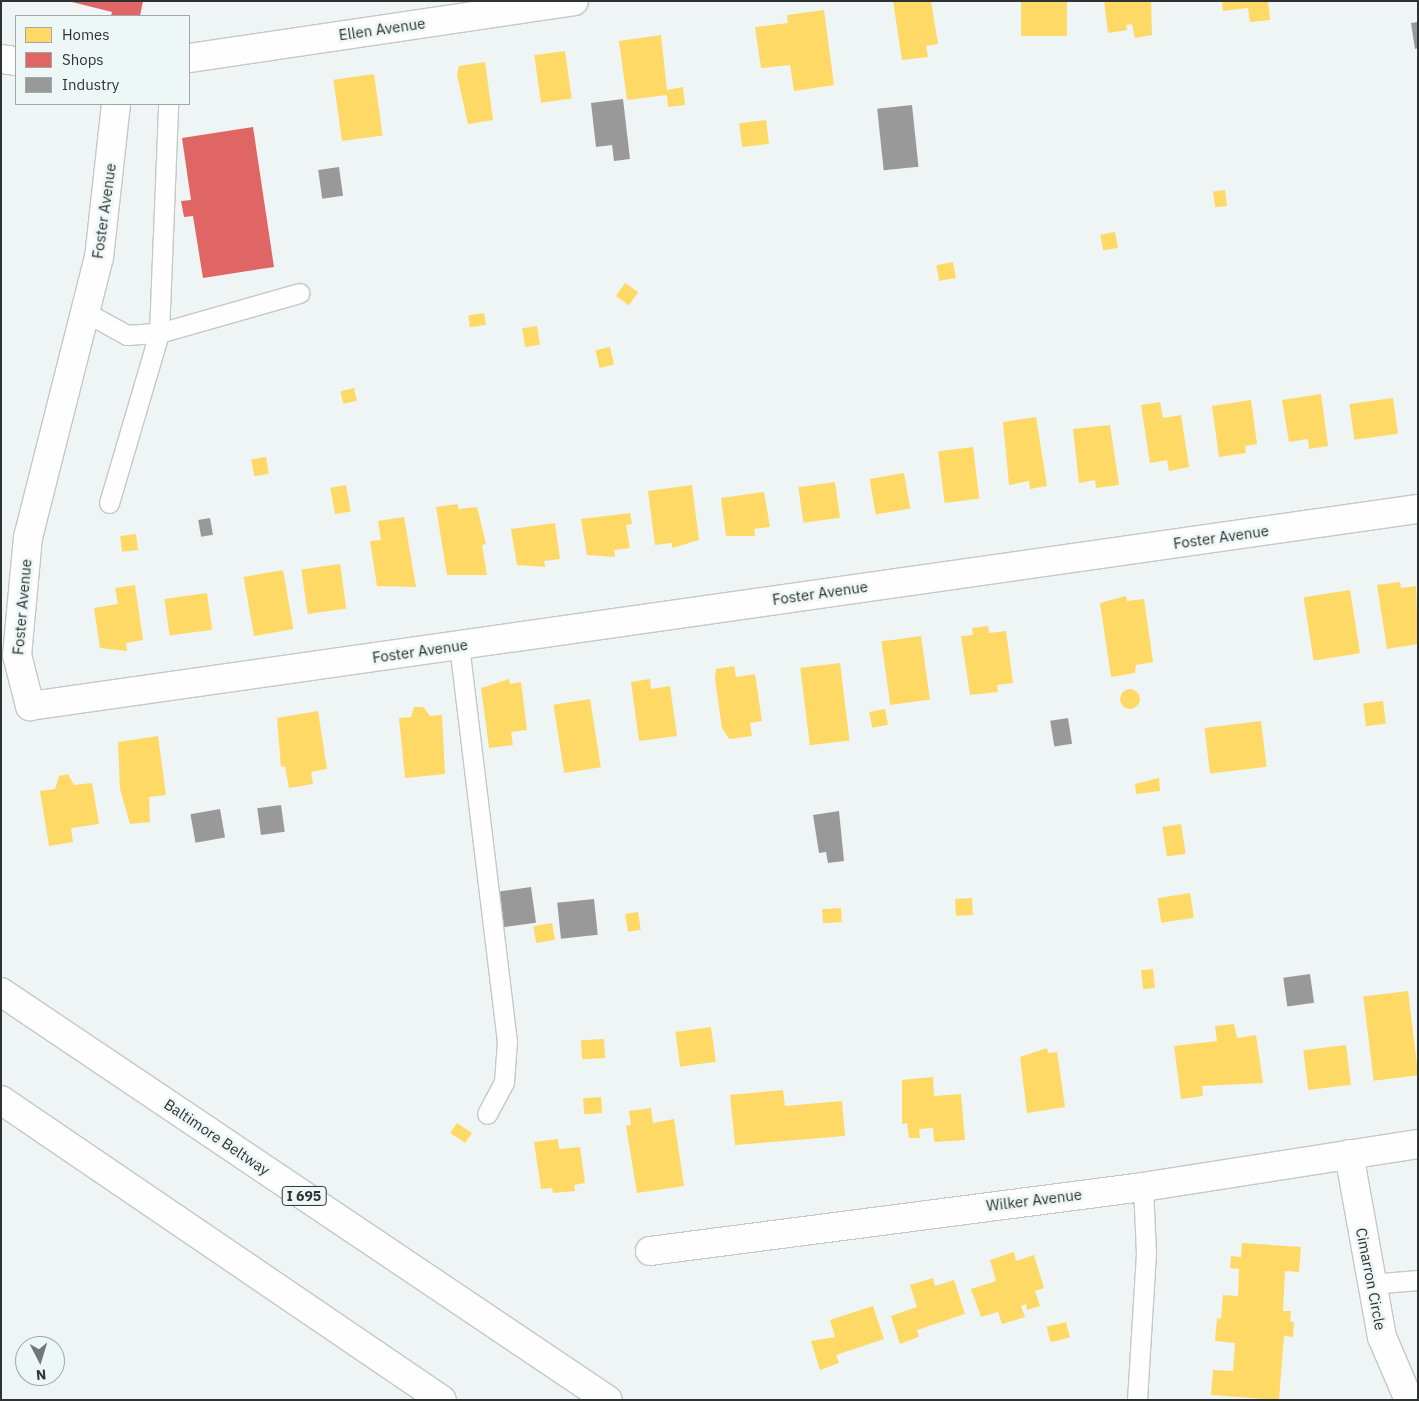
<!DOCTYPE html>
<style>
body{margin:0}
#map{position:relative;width:1419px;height:1401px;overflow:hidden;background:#eff5f4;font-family:"IBM Plex Sans",sans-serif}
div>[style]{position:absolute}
.homes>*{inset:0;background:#ffd966;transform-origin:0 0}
.round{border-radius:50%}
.shops>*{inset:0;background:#e06666}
.industry>*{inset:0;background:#999;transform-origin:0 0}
.roads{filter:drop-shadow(1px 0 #c4c8c7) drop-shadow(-1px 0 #c4c8c7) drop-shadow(0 1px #c4c8c7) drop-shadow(0 -1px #c4c8c7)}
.lane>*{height:19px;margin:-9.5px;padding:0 9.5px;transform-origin:9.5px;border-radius:9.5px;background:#fdfefd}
.street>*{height:28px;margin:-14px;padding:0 14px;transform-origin:14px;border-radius:14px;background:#fdfefd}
.highway>*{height:28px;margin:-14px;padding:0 14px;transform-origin:14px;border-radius:14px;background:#fdfefd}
span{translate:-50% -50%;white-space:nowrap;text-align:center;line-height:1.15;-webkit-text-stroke:5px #edf7f5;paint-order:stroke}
.shield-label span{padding:1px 4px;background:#edf7f5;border:1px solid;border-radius:4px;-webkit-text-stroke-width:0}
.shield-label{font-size:14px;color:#2f3232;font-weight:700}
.street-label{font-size:15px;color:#2f3232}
.frame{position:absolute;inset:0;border:2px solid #2f3232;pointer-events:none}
.legend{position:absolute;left:15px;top:15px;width:175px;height:90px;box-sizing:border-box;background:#edf7f5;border:1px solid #a1a8a7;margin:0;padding:6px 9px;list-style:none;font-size:15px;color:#2f3232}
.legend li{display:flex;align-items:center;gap:10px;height:25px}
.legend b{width:25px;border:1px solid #a1a8a7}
.north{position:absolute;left:15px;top:1336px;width:50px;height:50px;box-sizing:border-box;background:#edf7f5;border:1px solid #a1a8a7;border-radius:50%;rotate:175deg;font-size:14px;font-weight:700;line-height:20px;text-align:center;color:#2f3232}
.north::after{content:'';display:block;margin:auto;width:18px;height:22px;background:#727676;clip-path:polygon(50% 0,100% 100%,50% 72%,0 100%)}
</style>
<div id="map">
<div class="homes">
<i style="clip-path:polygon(893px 1px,931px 1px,938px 44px,926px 46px,928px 57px,902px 60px)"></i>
<i style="left:1021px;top:1px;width:46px;height:35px"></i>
<i style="clip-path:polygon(1104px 1px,1151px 1px,1152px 35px,1135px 38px,1132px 24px,1126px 25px,1127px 30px,1108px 33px)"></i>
<i style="clip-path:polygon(1222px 1px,1268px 1px,1270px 20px,1250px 22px,1248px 8px,1223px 11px)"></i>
<i style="clip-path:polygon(824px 10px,834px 85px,794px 91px,790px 65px,761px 68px,755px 27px,788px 23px,787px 15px)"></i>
<i style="clip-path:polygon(661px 35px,667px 90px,683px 87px,685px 105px,668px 107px,667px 95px,627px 100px,619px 41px)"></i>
<i style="left:565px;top:51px;width:48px;height:31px;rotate:82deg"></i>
<i style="clip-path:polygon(485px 62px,493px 120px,468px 124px,457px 75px,459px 66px)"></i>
<i style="left:374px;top:74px;width:62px;height:41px;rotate:82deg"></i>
<i style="left:766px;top:120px;width:24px;height:27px;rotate:83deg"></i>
<i style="left:1225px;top:190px;width:16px;height:12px;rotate:83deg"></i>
<i style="left:1115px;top:232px;width:16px;height:15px;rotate:79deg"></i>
<i style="left:953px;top:262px;width:16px;height:17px;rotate:79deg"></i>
<i style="left:625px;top:283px;width:16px;height:16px;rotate:35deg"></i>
<i style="left:484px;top:313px;width:12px;height:16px;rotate:81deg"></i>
<i style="left:537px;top:326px;width:19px;height:15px;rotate:81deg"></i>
<i style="left:610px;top:347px;width:18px;height:15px;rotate:77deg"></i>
<i style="left:354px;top:388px;width:13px;height:14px;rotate:77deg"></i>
<i style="clip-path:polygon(1321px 394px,1328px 446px,1309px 449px,1308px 439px,1289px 442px,1282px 400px)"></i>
<i style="left:1393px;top:398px;width:36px;height:44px;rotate:82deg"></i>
<i style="clip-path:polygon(1251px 400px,1257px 444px,1245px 446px,1246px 453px,1219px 457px,1212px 406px)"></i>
<i style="clip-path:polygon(1160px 402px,1163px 418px,1181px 415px,1189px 467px,1169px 471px,1167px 460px,1150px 463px,1141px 405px)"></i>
<i style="clip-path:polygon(1036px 417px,1047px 486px,1030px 489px,1029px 481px,1009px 485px,1003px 422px)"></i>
<i style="clip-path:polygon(1110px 425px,1119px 485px,1096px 488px,1095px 480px,1079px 483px,1073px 429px)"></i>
<i style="left:973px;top:447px;width:52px;height:35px;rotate:83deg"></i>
<i style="left:266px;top:457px;width:17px;height:15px;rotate:80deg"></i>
<i style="left:904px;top:473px;width:36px;height:35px;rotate:80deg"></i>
<i style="left:835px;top:482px;width:36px;height:37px;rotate:82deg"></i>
<i style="left:346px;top:485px;width:27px;height:16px;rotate:80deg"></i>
<i style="clip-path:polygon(692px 485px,699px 540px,672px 548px,672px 543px,655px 545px,648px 491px)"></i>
<i style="clip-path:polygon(764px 492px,770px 527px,754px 529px,755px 536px,726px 536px,721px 498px)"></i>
<i style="clip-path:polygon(458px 504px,458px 509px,477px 507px,486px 544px,482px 545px,487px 575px,447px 575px,436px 507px)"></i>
<i style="clip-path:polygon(630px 513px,632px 524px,626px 525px,630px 548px,614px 550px,615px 557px,587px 555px,581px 519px)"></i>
<i style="clip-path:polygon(404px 517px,416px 587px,377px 586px,370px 541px,381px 540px,378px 521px)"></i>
<i style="clip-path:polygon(555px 523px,560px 559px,544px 561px,545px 567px,517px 565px,511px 529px)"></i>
<i style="left:136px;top:534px;width:16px;height:16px;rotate:83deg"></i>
<i style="left:340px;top:564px;width:45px;height:39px;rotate:82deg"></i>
<i style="left:283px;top:570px;width:60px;height:40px;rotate:80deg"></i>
<i style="clip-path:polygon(1400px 582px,1401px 588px,1416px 586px,1418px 644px,1387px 649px,1377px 585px)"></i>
<i style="clip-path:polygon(135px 585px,143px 640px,126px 643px,127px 651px,100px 648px,94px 608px,118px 604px,115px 588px)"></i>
<i style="left:1350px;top:590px;width:64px;height:47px;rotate:81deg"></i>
<i style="left:207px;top:593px;width:37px;height:43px;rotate:82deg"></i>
<i style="clip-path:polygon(1126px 596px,1127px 601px,1144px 599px,1153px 662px,1136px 665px,1135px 673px,1111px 677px,1100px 603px)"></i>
<i style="clip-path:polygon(988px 626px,989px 633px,1006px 631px,1013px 683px,997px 685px,998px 692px,970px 695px,961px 636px,973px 635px,972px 628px)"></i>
<i style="left:921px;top:636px;width:64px;height:40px;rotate:82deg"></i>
<i style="left:840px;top:663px;width:78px;height:40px;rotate:83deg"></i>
<i style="clip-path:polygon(734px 666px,736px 677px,755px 674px,762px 721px,750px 723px,752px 736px,729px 739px,722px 728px,715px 679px,716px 669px)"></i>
<i style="clip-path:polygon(509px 679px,510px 684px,521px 682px,527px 730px,511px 732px,513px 745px,489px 748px,481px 688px)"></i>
<i style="clip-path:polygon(650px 679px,651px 689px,670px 686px,677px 736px,639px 741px,631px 682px)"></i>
<i class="round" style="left:1120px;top:689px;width:20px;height:20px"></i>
<i style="left:590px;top:699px;width:69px;height:37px;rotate:81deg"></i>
<i style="left:1383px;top:701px;width:23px;height:20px;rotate:83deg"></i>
<i style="clip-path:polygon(414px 707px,423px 707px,430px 716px,442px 715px,445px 774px,405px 778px,399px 718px,411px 717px)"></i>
<i style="left:885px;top:709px;width:16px;height:16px;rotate:79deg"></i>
<i style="clip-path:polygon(318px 711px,327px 769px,311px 772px,313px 784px,289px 788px,285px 766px,281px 767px,277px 718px)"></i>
<i style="left:1261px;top:721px;width:46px;height:57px;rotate:83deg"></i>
<i style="clip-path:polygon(158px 736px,166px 795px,149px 797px,150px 822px,130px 824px,120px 789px,118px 742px)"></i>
<i style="clip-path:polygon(68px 774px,74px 785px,92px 783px,99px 824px,71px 828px,73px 842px,49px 846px,40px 791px,55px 789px,59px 776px)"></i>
<i style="clip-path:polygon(1159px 778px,1160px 791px,1136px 794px,1135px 784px)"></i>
<i style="left:1181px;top:824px;width:30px;height:19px;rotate:81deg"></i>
<i style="left:1190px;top:893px;width:25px;height:33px;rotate:81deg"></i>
<i style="left:972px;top:898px;width:17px;height:17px;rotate:87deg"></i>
<i style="left:841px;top:908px;width:14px;height:19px;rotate:86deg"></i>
<i style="left:638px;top:912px;width:18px;height:13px;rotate:81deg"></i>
<i style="left:552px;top:923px;width:17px;height:19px;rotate:80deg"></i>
<i style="left:1153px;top:969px;width:19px;height:12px;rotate:84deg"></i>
<i style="left:1408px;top:991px;width:85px;height:45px;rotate:83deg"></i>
<i style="clip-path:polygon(1234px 1024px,1237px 1038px,1256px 1035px,1263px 1083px,1202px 1086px,1203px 1096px,1181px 1099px,1174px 1046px,1217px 1041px,1215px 1026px)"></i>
<i style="left:711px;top:1027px;width:35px;height:36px;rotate:82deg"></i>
<i style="left:604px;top:1039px;width:19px;height:23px;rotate:87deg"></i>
<i style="left:1346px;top:1045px;width:40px;height:43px;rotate:83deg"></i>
<i style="clip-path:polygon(1047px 1048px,1048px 1053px,1057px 1052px,1065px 1107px,1027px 1113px,1020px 1057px)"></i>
<i style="clip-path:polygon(933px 1077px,934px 1096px,961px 1094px,965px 1140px,934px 1142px,933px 1128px,919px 1129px,920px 1138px,909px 1138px,907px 1123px,902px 1124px,902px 1080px)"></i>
<i style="clip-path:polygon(783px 1090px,785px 1106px,842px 1101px,845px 1136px,735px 1145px,730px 1095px)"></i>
<i style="left:601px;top:1097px;width:16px;height:18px;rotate:86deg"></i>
<i style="clip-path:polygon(651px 1108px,653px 1123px,674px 1119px,684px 1186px,637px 1193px,626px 1126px,631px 1125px,629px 1111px)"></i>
<i style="left:457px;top:1123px;width:18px;height:12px;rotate:34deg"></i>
<i style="clip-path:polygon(558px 1139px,559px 1149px,580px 1147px,585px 1183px,574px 1185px,575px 1191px,553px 1193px,552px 1188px,541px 1189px,534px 1142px)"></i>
<i style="clip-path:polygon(1242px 1243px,1301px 1247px,1299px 1272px,1285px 1271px,1283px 1311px,1291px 1311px,1290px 1321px,1294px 1322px,1293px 1337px,1284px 1336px,1279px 1400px,1211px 1395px,1213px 1370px,1233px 1371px,1235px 1343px,1215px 1341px,1217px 1318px,1221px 1319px,1223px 1295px,1238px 1296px,1239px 1269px,1230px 1268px,1231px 1256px,1241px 1257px)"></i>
<i style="clip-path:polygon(1014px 1252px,1016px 1261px,1034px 1255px,1044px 1288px,1035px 1291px,1040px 1306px,1027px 1310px,1026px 1304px,1021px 1306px,1025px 1317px,1002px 1324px,998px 1312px,981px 1317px,971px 1289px,996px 1281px,990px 1260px)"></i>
<i style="clip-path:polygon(933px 1278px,935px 1286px,954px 1280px,965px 1314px,917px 1330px,919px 1337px,900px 1344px,891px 1316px,917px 1307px,910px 1285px)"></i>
<i style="clip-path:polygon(873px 1306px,884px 1339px,836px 1355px,839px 1363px,820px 1370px,811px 1341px,835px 1337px,830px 1320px)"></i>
<i style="left:1066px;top:1322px;width:16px;height:20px;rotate:76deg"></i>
</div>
<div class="shops">
<i style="clip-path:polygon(68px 1px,143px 1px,140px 16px,111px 16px,112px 12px)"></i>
<i style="clip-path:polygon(253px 127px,274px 267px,203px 278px,193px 216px,184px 217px,181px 201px,191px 200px,182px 138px)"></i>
</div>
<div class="industry">
<i style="clip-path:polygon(1418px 22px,1418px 48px,1415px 49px,1411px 23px)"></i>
<i style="clip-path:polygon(623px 99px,630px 159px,614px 161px,612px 145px,596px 147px,591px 103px)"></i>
<i style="left:912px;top:105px;width:62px;height:35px;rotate:84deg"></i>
<i style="left:339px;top:167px;width:29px;height:21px;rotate:82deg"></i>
<i style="left:210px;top:518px;width:17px;height:12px;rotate:80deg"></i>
<i style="left:1068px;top:718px;width:26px;height:18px;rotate:81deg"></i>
<i style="left:281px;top:805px;width:27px;height:24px;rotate:82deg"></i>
<i style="left:220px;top:809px;width:29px;height:30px;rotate:80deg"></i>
<i style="clip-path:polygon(839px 811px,844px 861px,828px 863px,826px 852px,819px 853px,813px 815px)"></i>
<i style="left:531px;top:887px;width:36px;height:37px;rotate:82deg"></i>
<i style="left:594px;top:899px;width:36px;height:37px;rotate:84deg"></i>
<i style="left:1310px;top:974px;width:29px;height:27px;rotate:82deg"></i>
</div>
<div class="roads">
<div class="lane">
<i style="left:85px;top:312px;width:48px;rotate:28.7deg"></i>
<i style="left:127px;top:335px;width:32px;rotate:-4deg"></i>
<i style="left:159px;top:333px;width:229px;rotate:-87.7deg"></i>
<i style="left:109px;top:503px;width:177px;rotate:-73.6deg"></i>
<i style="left:159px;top:333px;width:146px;rotate:-15.9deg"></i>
<i style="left:459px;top:645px;width:399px;rotate:83.1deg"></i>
<i style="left:507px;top:1041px;width:41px;rotate:94.2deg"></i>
<i style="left:504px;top:1082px;width:36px;rotate:118deg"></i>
<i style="left:1370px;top:1284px;width:48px;rotate:-4.8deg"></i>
<i style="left:1137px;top:1400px;width:147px;rotate:-86.5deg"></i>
<i style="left:1146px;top:1253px;width:66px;rotate:-92.6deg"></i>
</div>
<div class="street">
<i style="left:189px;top:58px;width:389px;rotate:-8.4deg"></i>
<i style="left:1px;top:59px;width:15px;rotate:8deg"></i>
<i style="left:116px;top:104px;width:154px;rotate:96.3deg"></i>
<i style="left:99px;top:257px;width:289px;rotate:104.2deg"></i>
<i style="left:28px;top:537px;width:119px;rotate:95.3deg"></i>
<i style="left:17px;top:655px;width:53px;rotate:75.7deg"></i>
<i style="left:30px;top:706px;width:1402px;rotate:-8.08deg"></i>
<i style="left:1349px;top:1154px;width:186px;rotate:79.8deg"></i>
<i style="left:1382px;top:1337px;width:69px;rotate:66.8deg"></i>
<i style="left:650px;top:1251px;width:497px;rotate:-7.4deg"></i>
<i style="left:1143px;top:1187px;width:278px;rotate:-8.9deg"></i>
</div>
<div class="highway">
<i style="left:1px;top:992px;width:731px;rotate:33.91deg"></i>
<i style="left:1px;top:1100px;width:533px;rotate:34.23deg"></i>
</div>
</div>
<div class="shield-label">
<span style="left:304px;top:1196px">I 695</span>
</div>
<div class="street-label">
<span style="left:382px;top:29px;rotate:-8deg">Ellen Avenue</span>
<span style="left:104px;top:211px;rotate:-82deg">Foster Avenue</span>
<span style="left:1221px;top:537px;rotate:-8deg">Foster Avenue</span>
<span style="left:820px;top:593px;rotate:-8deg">Foster Avenue</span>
<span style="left:22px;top:607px;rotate:-85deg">Foster Avenue</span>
<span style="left:420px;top:651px;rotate:-8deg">Foster Avenue</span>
<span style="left:217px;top:1137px;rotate:34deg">Baltimore Beltway</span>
<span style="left:1034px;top:1200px;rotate:-7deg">Wilker Avenue</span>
<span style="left:1371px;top:1279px;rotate:79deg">Cimarron Circle</span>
</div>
<div class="frame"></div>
<ul class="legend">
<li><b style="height:14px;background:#ffd966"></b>Homes</li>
<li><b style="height:14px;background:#e06666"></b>Shops</li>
<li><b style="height:14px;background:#999"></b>Industry</li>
</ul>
<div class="north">N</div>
</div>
